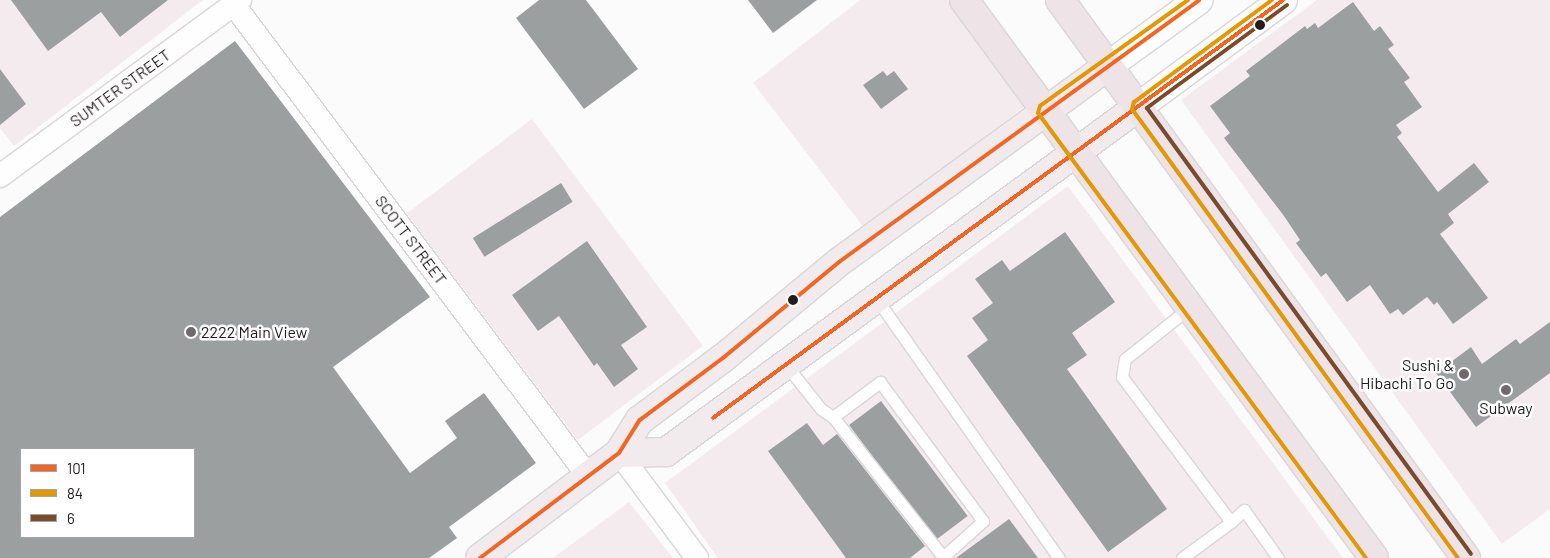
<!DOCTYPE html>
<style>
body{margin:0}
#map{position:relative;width:1550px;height:558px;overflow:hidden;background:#fcfbfb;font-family:Barlow,sans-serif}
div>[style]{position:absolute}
.built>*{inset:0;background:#f4ebee;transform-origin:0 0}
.building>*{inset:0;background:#9c9fa0;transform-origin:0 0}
.roads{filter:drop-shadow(1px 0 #d9d6d7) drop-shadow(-1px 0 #d9d6d7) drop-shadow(0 1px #d9d6d7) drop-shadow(0 -1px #d9d6d7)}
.service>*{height:11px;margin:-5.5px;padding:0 5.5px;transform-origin:5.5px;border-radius:5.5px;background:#fffefe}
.minor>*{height:22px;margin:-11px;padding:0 11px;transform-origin:11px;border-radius:11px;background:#fffefe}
.secondary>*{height:28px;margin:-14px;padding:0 14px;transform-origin:14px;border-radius:14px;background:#fffefe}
.primary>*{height:28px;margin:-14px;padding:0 14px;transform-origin:14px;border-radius:14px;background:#f2ebee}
.trunk>*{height:28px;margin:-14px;padding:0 14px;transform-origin:14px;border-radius:14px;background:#eee4e8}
.bus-1>*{height:4px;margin:-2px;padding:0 2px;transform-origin:2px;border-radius:2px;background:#f26522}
.bus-2>*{height:4px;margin:-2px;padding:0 2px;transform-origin:2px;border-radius:2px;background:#e29803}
.bus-3>*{height:4px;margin:-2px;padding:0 2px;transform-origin:2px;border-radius:2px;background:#7a4b2a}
.dots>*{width:14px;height:14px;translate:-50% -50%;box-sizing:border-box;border:2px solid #fff;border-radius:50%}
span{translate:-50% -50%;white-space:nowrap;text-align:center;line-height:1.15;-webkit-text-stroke:5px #fff;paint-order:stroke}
.street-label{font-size:16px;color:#221c1f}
.poi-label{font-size:16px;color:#221c1f}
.left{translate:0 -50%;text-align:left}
.right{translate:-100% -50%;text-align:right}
.legend{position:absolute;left:20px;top:448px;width:175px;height:90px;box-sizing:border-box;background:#fff;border:1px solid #a7a4a5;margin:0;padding:6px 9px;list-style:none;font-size:15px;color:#221c1f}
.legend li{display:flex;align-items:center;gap:10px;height:25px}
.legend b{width:25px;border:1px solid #a7a4a5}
</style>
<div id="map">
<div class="built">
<i style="clip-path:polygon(0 0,203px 0,14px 146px,0 128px)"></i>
<i style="clip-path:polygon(860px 0,950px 0,1029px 103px,865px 229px,753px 83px)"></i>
<i style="clip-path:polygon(1317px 0,1550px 0,1550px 509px,1502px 544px,1181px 100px)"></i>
<i style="left:532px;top:119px;width:284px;height:157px;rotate:53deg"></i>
<i style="clip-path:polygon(1068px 186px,1343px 558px,718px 558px,665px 483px)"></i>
<i style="clip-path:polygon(629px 502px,673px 558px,553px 558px)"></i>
</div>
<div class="building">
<i style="clip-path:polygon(11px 0,168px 0,120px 37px,101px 12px,48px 51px)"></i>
<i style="clip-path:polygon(539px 0,586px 0,638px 69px,584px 109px,516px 18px)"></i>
<i style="clip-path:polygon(748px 0,817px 0,773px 33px)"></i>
<i style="clip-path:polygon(1353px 2px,1374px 31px,1380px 26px,1394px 45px,1388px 49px,1410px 78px,1404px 82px,1422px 107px,1396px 125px,1402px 133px,1397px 137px,1438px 192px,1474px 163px,1489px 182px,1448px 214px,1454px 223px,1440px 234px,1488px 298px,1453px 324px,1437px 302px,1434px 305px,1427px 297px,1403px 315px,1398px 309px,1390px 314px,1370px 285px,1347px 302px,1326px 273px,1321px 277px,1296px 243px,1300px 240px,1284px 216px,1224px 138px,1230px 133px,1210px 106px,1250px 76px,1246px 71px,1305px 26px,1307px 29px,1315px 23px,1318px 28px)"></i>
<i style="clip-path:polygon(evenodd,235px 41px,430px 297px,333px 367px,410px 473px,457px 438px,445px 421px,484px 393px,536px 463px,449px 527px,457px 538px,429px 558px,0 558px,0 217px,235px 41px,21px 449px,194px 449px,194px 537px,21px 537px,21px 449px)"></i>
<i style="clip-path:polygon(0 69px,26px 104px,0 125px)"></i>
<i style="clip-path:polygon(883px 71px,887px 76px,894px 71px,908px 89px,881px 109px,863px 85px)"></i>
<i style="left:561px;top:183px;width:22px;height:104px;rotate:58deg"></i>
<i style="clip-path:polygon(1065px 232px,1115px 302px,1072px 333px,1087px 355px,1067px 369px,1167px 509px,1108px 552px,967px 356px,988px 340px,972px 318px,993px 303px,975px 279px,1002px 260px,1010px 271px)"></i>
<i style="clip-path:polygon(587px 241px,647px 327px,621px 345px,638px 369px,614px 387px,597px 363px,594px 366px,559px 316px,538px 331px,512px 295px)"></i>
<i style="clip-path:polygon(1550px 322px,1550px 373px,1476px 427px,1436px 373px,1471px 347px,1482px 364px,1516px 339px,1520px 344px)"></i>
<i style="left:881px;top:401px;width:144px;height:40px;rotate:53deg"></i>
<i style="clip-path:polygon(807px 423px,823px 445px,837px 434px,925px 546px,910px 558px,846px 558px,768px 451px)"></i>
<i style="clip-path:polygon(1009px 519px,1038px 558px,956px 558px)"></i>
</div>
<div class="roads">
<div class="service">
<i style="left:876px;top:298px;width:318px;rotate:54.9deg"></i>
<i style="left:786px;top:365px;width:56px;rotate:51.5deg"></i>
<i style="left:821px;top:409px;width:14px;rotate:34deg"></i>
<i style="left:833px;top:417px;width:179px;rotate:51.8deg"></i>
<i style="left:833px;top:417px;width:59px;rotate:-36.7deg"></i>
<i style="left:880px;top:382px;width:173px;rotate:53.5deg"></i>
<i style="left:983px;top:521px;width:54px;rotate:138deg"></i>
<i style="left:1231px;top:522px;width:18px;rotate:-43deg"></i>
<i style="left:1244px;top:510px;width:59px;rotate:54.7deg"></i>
<i style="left:1182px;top:558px;width:61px;rotate:-36.3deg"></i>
<i style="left:1231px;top:522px;width:181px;rotate:-126.9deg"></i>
<i style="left:1122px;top:377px;width:18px;rotate:-81deg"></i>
<i style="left:1125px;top:359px;width:82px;rotate:-38.6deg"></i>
</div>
<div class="minor">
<i style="left:234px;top:5px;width:589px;rotate:53.07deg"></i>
<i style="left:0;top:176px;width:298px;rotate:-36.3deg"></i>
<i style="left:619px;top:453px;width:131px;rotate:53.4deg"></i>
</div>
<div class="secondary">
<i style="left:1108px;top:66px;width:112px;rotate:-36deg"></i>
<i style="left:1138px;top:107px;width:180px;rotate:-36.4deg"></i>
</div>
<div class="primary">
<i style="left:619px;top:453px;width:47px;rotate:-1.2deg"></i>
<i style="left:666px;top:452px;width:585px;rotate:-36.16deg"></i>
<i style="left:480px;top:558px;width:174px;rotate:-37.1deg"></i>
<i style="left:619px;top:453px;width:39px;rotate:-58deg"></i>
<i style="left:640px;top:420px;width:104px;rotate:-36.8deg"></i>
<i style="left:723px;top:358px;width:151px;rotate:-39.6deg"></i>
<i style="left:839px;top:262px;width:333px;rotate:-36.1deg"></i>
</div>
<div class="trunk">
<i style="left:964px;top:0;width:692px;rotate:53.69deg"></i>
<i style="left:1060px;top:0;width:690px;rotate:53.96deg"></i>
</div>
</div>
<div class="bus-1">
<i style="left:713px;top:418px;width:707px;rotate:-36.25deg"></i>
<i style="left:480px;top:558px;width:174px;rotate:-37.1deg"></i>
<i style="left:619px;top:453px;width:39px;rotate:-58deg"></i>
<i style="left:640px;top:420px;width:104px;rotate:-36.8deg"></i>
<i style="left:723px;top:358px;width:151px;rotate:-39.6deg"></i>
<i style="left:839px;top:262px;width:445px;rotate:-36deg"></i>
</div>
<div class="bus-2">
<i style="left:1188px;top:0;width:182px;rotate:144.4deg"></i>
<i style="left:1040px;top:106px;width:7px;rotate:106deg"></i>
<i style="left:1038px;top:113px;width:553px;rotate:53.61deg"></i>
<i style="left:1272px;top:0;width:172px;rotate:143.5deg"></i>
<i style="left:1134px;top:102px;width:7px;rotate:106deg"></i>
<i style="left:1132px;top:109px;width:555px;rotate:54.02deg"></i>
</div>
<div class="bus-3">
<i style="left:1287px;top:5px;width:174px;rotate:143.7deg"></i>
<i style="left:1147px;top:108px;width:551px;rotate:54deg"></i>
</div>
<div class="dots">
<i style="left:1260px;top:25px;background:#221c1f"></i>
<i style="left:793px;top:300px;background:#221c1f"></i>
<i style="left:191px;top:332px;background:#6e6a6c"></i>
<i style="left:1464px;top:374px;background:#6e6a6c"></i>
<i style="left:1506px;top:390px;background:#6e6a6c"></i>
</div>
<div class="street-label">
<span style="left:120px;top:88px;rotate:-36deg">SUMTER STREET</span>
<span style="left:411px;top:240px;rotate:53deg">SCOTT STREET</span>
</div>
<div class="poi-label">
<span class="left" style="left:201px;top:332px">2222 Main View</span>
<span class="right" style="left:1454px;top:374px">Sushi &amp;<br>Hibachi To Go</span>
<span style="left:1506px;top:408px">Subway</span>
</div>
<ul class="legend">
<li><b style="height:6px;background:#f26522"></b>101</li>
<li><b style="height:6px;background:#e29803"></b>84</li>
<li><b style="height:6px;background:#7a4b2a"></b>6</li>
</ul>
</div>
